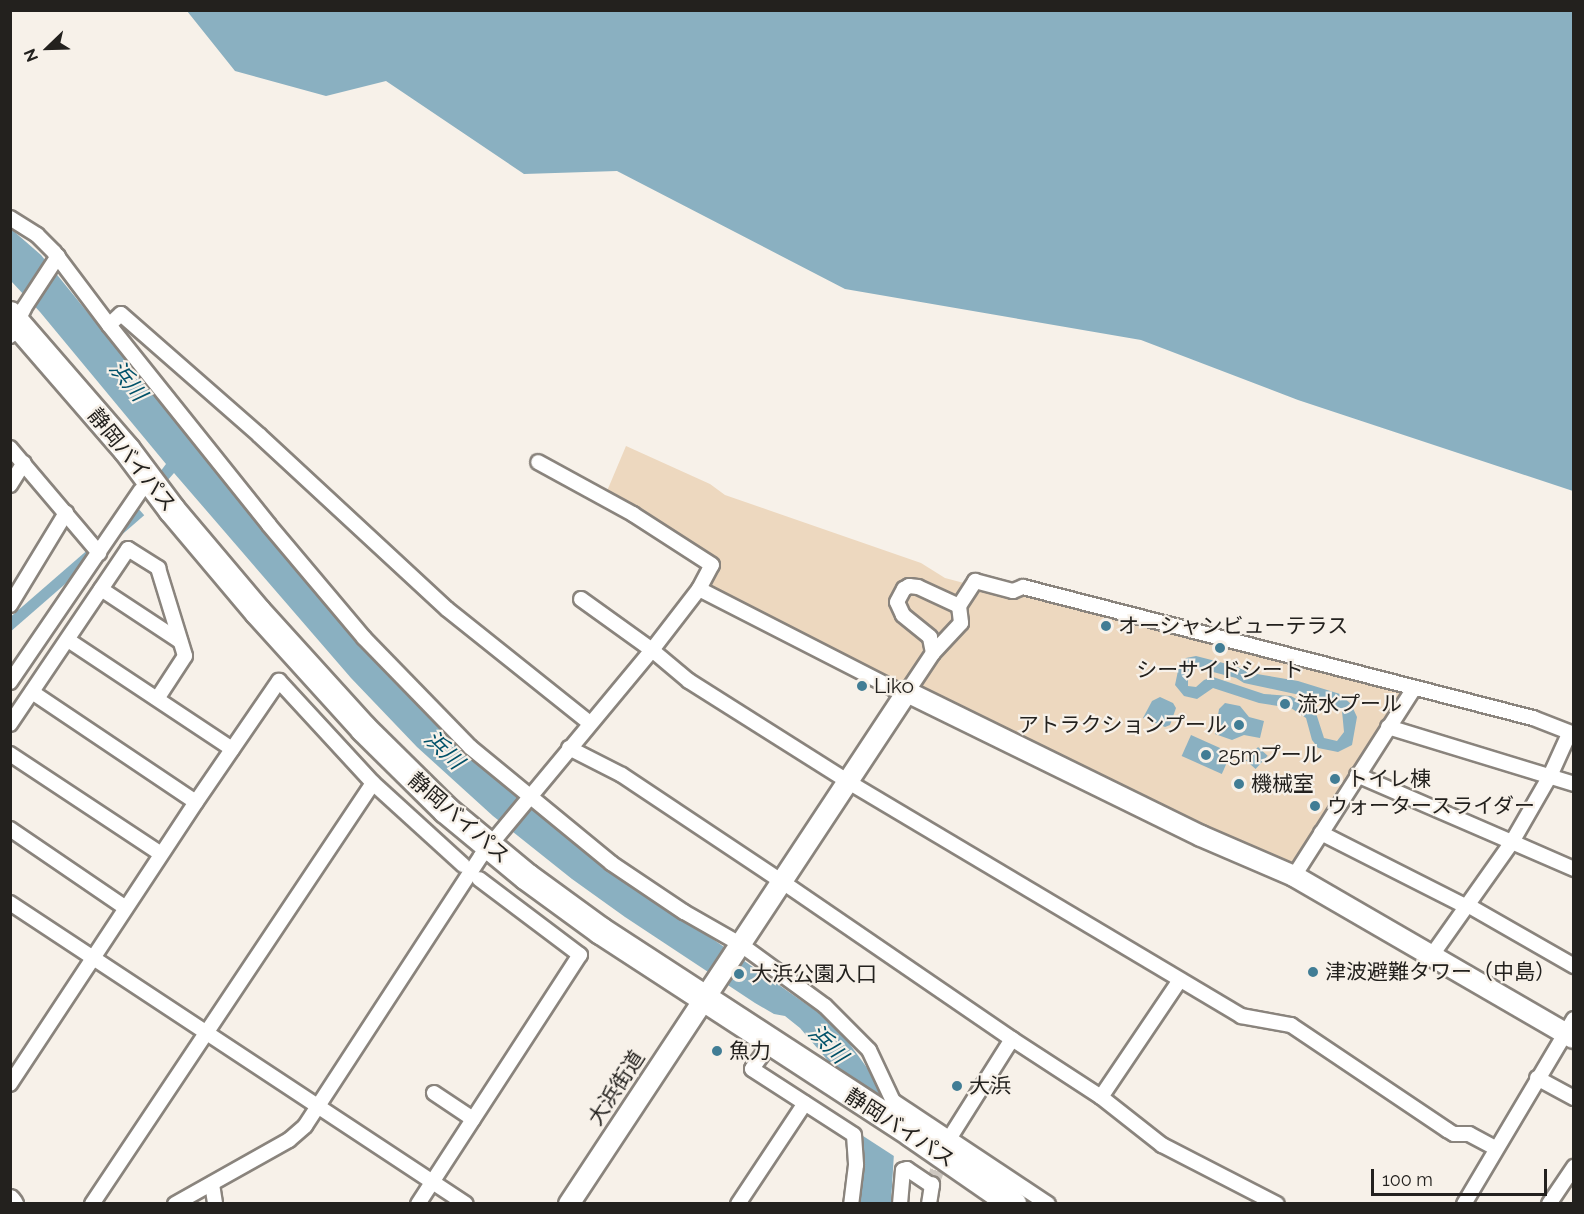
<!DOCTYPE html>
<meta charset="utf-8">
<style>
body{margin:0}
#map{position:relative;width:1584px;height:1214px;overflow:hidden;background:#f7f1e9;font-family:Raleway,"Noto Sans JP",sans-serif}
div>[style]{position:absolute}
.green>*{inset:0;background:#edd8bf}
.water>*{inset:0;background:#8ab0c1;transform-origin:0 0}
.pier>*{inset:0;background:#f7f1e9}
.street-tunnel>*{height:14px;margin-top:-7px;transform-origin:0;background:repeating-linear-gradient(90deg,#cdc7c0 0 14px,transparent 0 21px)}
.roads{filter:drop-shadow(2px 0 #8a847d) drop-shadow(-2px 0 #8a847d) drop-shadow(0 2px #8a847d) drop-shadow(0 -2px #8a847d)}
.street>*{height:14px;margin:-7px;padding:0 7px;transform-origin:7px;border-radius:7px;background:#fff}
.secondary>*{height:20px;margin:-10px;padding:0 10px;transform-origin:10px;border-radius:10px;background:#fff}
.highway>*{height:26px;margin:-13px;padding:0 13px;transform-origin:13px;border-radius:13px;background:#fff}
.dots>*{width:16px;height:16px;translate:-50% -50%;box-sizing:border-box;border:3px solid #f7f1e9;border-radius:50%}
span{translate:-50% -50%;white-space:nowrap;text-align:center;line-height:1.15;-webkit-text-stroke:4.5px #f7f1e9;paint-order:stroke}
.street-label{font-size:21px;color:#23211e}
.poi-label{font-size:21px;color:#23211e}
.left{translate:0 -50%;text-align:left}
.right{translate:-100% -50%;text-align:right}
.water-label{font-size:22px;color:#005169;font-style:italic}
.frame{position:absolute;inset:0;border:12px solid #23211e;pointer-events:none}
.north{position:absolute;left:18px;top:18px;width:60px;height:60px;-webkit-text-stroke:4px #f7f1e9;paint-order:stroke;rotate:247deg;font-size:16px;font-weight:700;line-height:24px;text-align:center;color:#23211e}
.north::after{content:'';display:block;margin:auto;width:21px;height:27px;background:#23211e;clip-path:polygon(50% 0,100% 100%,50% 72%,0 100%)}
.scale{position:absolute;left:1371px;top:1169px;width:176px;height:27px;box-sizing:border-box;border:3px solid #23211e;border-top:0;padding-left:8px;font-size:18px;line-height:21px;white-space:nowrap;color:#23211e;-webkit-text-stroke:4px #f7f1e9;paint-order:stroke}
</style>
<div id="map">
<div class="green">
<i style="clip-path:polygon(626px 446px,710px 484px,725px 495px,921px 563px,945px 578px,1013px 596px,1024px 591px,1400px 688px,1403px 696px,1297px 864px,1289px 865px,1201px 829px,705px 586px,718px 565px,607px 491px)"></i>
</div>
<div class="water">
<i style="clip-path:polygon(187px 11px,1573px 11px,1573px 491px,1298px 400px,1141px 340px,845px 289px,617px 171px,524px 174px,386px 81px,326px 96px,235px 71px)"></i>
<i style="clip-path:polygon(10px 228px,41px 255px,287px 558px,371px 656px,428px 716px,488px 772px,562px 834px,819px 1013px,843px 1035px,876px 1080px,884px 1100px,894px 1153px,891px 1203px,860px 1203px,864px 1170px,863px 1133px,836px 1070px,800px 1028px,785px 1016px,774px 1014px,755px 1003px,625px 917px,572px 879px,493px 816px,417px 747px,351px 678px,174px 473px,167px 481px,160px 472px,166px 464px,40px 312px,11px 281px)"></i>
<i style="left:137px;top:507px;width:11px;height:225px;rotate:49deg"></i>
<i style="clip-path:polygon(evenodd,1196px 656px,1235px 666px,1251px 673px,1298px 681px,1340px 694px,1351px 704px,1357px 717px,1352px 745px,1338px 752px,1318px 748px,1312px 740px,1306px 718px,1291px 708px,1259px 703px,1213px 688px,1197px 699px,1184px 696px,1175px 685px,1179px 666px,1186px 658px,1196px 656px,1194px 667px,1236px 678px,1244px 683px,1332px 702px,1342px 711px,1344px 732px,1337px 741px,1324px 738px,1315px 710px,1291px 696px,1264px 694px,1213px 677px,1204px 680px,1196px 687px,1188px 686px,1188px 672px,1194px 667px)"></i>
<i style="clip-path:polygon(1160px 697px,1173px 703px,1176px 708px,1170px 725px,1165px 727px,1143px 718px,1152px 701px)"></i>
<i style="clip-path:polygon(1225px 703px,1240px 706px,1249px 717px,1264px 721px,1260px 738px,1244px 735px,1232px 740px,1215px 734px,1219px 709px)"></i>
<i style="left:1191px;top:735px;width:44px;height:23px;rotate:24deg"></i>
<i style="left:1258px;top:747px;width:13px;height:18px;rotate:42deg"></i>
</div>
<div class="pier">
<i style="clip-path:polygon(833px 1071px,894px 1130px,897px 1158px,860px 1134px)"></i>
</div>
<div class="street-tunnel">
<i style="left:932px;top:1184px;width:34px;rotate:-69deg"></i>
</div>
<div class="roads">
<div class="street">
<i style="left:10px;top:218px;width:32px;rotate:32deg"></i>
<i style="left:37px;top:235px;width:24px;rotate:45deg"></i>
<i style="left:54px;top:252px;width:91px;rotate:53deg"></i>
<i style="left:109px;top:325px;width:256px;rotate:51.3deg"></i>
<i style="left:269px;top:525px;width:148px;rotate:49.9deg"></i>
<i style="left:364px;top:638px;width:152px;rotate:45.8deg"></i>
<i style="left:470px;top:747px;width:183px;rotate:39.4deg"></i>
<i style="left:611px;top:863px;width:88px;rotate:33.9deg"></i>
<i style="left:684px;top:912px;width:64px;rotate:29.7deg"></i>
<i style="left:740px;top:944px;width:105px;rotate:36.1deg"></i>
<i style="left:825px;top:1006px;width:62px;rotate:45deg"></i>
<i style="left:869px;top:1050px;width:56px;rotate:64.8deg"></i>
<i style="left:893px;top:1101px;width:186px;rotate:33.6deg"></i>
<i style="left:109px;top:325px;width:16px;rotate:-43deg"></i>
<i style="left:121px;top:314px;width:184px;rotate:41.2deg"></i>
<i style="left:259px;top:435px;width:256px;rotate:42.8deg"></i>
<i style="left:447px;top:609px;width:183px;rotate:38.6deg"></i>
<i style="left:10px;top:336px;width:31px;rotate:-63deg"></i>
<i style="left:24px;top:308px;width:62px;rotate:-56.8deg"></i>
<i style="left:10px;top:448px;width:138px;rotate:49.7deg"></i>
<i style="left:10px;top:485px;width:26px;rotate:-58deg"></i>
<i style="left:101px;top:589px;width:95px;rotate:33.4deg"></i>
<i style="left:699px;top:589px;width:219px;rotate:27.1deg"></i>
<i style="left:894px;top:689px;width:13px;rotate:13deg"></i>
<i style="left:907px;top:692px;width:47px;rotate:-56.3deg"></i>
<i style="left:933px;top:653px;width:16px;rotate:-101deg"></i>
<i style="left:930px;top:637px;width:35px;rotate:-141deg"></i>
<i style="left:903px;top:615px;width:14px;rotate:-115deg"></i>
<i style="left:897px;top:602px;width:15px;rotate:-62deg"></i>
<i style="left:904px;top:589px;width:6px;rotate:-31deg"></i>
<i style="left:909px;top:586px;width:9px;rotate:6deg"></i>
<i style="left:918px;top:587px;width:45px;rotate:24.9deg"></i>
<i style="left:959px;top:606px;width:17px;rotate:83deg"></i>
<i style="left:961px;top:623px;width:41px;rotate:133deg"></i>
<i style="left:581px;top:599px;width:87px;rotate:35.7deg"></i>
<i style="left:652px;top:650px;width:48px;rotate:40deg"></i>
<i style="left:689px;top:681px;width:187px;rotate:32.3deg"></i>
<i style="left:847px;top:781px;width:459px;rotate:30.8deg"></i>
<i style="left:1241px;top:1016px;width:51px;rotate:10.2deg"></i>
<i style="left:1291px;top:1025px;width:188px;rotate:33.9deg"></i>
<i style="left:1447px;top:1130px;width:8px;rotate:30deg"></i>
<i style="left:1454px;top:1134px;width:15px"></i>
<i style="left:1469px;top:1134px;width:30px;rotate:28deg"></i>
<i style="left:10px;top:605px;width:108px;rotate:-58.7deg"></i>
<i style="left:959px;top:606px;width:30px;rotate:-57deg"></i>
<i style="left:975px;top:581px;width:39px;rotate:15deg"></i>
<i style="left:1013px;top:591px;width:11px;rotate:-22deg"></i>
<i style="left:1023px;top:587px;width:527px;rotate:14.41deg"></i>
<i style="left:1533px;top:718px;width:44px;rotate:21.3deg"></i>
<i style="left:68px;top:640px;width:197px;rotate:33.6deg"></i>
<i style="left:10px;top:682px;width:232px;rotate:-55.7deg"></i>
<i style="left:32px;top:692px;width:197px;rotate:33.9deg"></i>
<i style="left:10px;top:724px;width:211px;rotate:-56deg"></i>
<i style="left:128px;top:549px;width:36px;rotate:32deg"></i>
<i style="left:158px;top:568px;width:92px;rotate:72.9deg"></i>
<i style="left:185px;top:656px;width:51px;rotate:123.1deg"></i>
<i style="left:1388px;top:727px;width:195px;rotate:17deg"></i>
<i style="left:569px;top:748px;width:59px;rotate:27deg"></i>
<i style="left:622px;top:775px;width:191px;rotate:33.7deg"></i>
<i style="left:781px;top:881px;width:280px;rotate:34.4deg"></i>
<i style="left:1012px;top:1039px;width:106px;rotate:33.1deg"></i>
<i style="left:1101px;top:1097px;width:78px;rotate:38.2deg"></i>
<i style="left:1162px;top:1145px;width:129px;rotate:27.2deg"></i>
<i style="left:10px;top:754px;width:181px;rotate:33.5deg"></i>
<i style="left:1357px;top:775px;width:169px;rotate:23.4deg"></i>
<i style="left:1512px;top:842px;width:76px;rotate:-60.1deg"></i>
<i style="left:1550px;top:776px;width:46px;rotate:-65.7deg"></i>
<i style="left:10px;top:829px;width:140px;rotate:34.3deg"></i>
<i style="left:1321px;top:833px;width:161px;rotate:26.9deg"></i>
<i style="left:1465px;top:906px;width:6px;rotate:9deg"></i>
<i style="left:1471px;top:907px;width:119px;rotate:29.8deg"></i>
<i style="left:1294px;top:876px;width:223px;rotate:-57.4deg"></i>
<i style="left:10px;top:903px;width:546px;rotate:33.43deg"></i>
<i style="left:1432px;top:955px;width:138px;rotate:-54.7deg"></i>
<i style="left:1512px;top:842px;width:68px;rotate:23.5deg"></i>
<i style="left:762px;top:1055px;width:17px;rotate:126deg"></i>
<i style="left:752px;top:1069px;width:121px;rotate:32.9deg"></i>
<i style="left:854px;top:1135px;width:30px;rotate:86deg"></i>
<i style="left:856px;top:1165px;width:39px;rotate:97deg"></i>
<i style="left:1537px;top:1078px;width:42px;rotate:28.4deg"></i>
<i style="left:10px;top:1084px;width:338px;rotate:-56.6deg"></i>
<i style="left:196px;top:802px;width:147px;rotate:-55.6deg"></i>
<i style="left:279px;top:681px;width:139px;rotate:47.3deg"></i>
<i style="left:373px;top:783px;width:122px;rotate:42.3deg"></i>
<i style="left:434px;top:1093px;width:47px;rotate:33.7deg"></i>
<i style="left:1101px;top:1097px;width:141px;rotate:-56deg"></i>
<i style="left:949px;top:1139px;width:118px;rotate:-57.8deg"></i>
<i style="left:212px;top:1184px;width:20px;rotate:81deg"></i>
<i style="left:92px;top:1204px;width:506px;rotate:-56.28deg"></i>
<i style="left:175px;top:1204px;width:131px;rotate:-29.3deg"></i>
<i style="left:289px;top:1140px;width:21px;rotate:-41deg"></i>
<i style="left:305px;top:1126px;width:322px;rotate:-56.9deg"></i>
<i style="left:481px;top:856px;width:268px;rotate:-50.3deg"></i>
<i style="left:652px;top:650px;width:77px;rotate:-52.4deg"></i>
<i style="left:699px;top:589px;width:27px;rotate:-62deg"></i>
<i style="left:712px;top:565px;width:94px;rotate:-147.2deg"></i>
<i style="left:633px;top:514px;width:108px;rotate:-151.3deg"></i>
<i style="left:418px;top:1204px;width:297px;rotate:-57deg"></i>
<i style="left:580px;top:955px;width:126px;rotate:-143deg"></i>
<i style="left:738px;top:1204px;width:121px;rotate:-56.4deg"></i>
<i style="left:900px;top:1204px;width:34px;rotate:-85deg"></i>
<i style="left:903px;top:1170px;width:4px;rotate:-14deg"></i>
<i style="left:907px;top:1169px;width:30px;rotate:34deg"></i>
<i style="left:929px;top:1204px;width:20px;rotate:-81deg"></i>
<i style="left:1464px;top:1204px;width:215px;rotate:-59.3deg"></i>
<i style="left:1549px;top:1204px;width:45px;rotate:-56deg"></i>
</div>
<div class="secondary">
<i style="left:10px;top:1200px;width:5px;rotate:53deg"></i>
<i style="left:569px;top:1204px;width:614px;rotate:-56.57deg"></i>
<i style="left:907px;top:692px;width:327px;rotate:26.1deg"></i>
<i style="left:1201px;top:836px;width:101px;rotate:23.3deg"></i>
<i style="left:1294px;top:876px;width:323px;rotate:30.1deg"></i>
</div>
<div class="highway">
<i style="left:10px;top:315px;width:179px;rotate:49.1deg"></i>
<i style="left:127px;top:450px;width:75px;rotate:53.1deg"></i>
<i style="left:172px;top:510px;width:133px;rotate:49.9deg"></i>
<i style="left:258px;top:612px;width:158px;rotate:47.8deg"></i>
<i style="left:364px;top:729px;width:115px;rotate:44.6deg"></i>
<i style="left:446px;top:810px;width:105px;rotate:39.6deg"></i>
<i style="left:527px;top:877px;width:92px;rotate:36.1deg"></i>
<i style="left:601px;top:931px;width:371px;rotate:33.1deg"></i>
<i style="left:912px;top:1134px;width:123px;rotate:34.7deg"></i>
</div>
</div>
<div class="dots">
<i style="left:1106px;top:626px;background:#417d95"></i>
<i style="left:1220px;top:648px;background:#417d95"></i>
<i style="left:862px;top:686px;background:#417d95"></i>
<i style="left:1285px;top:704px;background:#417d95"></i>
<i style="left:1239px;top:725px;background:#417d95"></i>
<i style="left:1206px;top:755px;background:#417d95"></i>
<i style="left:1335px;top:779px;background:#417d95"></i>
<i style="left:1239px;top:784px;background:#417d95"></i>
<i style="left:1315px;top:806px;background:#417d95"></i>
<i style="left:1313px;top:972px;background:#417d95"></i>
<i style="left:739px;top:974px;background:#417d95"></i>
<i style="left:717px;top:1051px;background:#417d95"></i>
<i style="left:957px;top:1086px;background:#417d95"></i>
</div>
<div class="street-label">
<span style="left:132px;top:460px;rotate:51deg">静岡バイパス</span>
<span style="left:459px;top:818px;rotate:41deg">静岡バイパス</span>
<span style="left:616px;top:1088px;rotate:-57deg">大浜街道</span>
<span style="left:900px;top:1128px;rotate:33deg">静岡バイパス</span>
</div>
<div class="poi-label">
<span class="left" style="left:1118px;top:626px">オーシャンビューテラス</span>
<span style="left:1220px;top:670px">シーサイドシート</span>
<span class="left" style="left:874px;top:686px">Liko</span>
<span class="left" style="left:1297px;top:704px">流水プール</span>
<span class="right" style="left:1227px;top:725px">アトラクションプール</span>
<span class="left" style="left:1218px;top:755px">25mプール</span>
<span class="left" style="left:1347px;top:779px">トイレ棟</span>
<span class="left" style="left:1251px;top:784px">機械室</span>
<span class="left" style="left:1327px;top:806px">ウォータースライダー</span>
<span class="left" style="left:1325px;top:972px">津波避難タワー（中島）</span>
<span class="left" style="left:751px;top:974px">大浜公園入口</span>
<span class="left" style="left:729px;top:1051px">魚力</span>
<span class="left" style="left:969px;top:1086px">大浜</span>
</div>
<div class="water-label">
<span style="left:128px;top:381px;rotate:51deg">浜川</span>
<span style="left:444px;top:750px;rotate:44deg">浜川</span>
<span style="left:828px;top:1044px;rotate:45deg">浜川</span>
</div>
<div class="frame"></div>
<div class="north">N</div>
<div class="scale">100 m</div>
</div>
